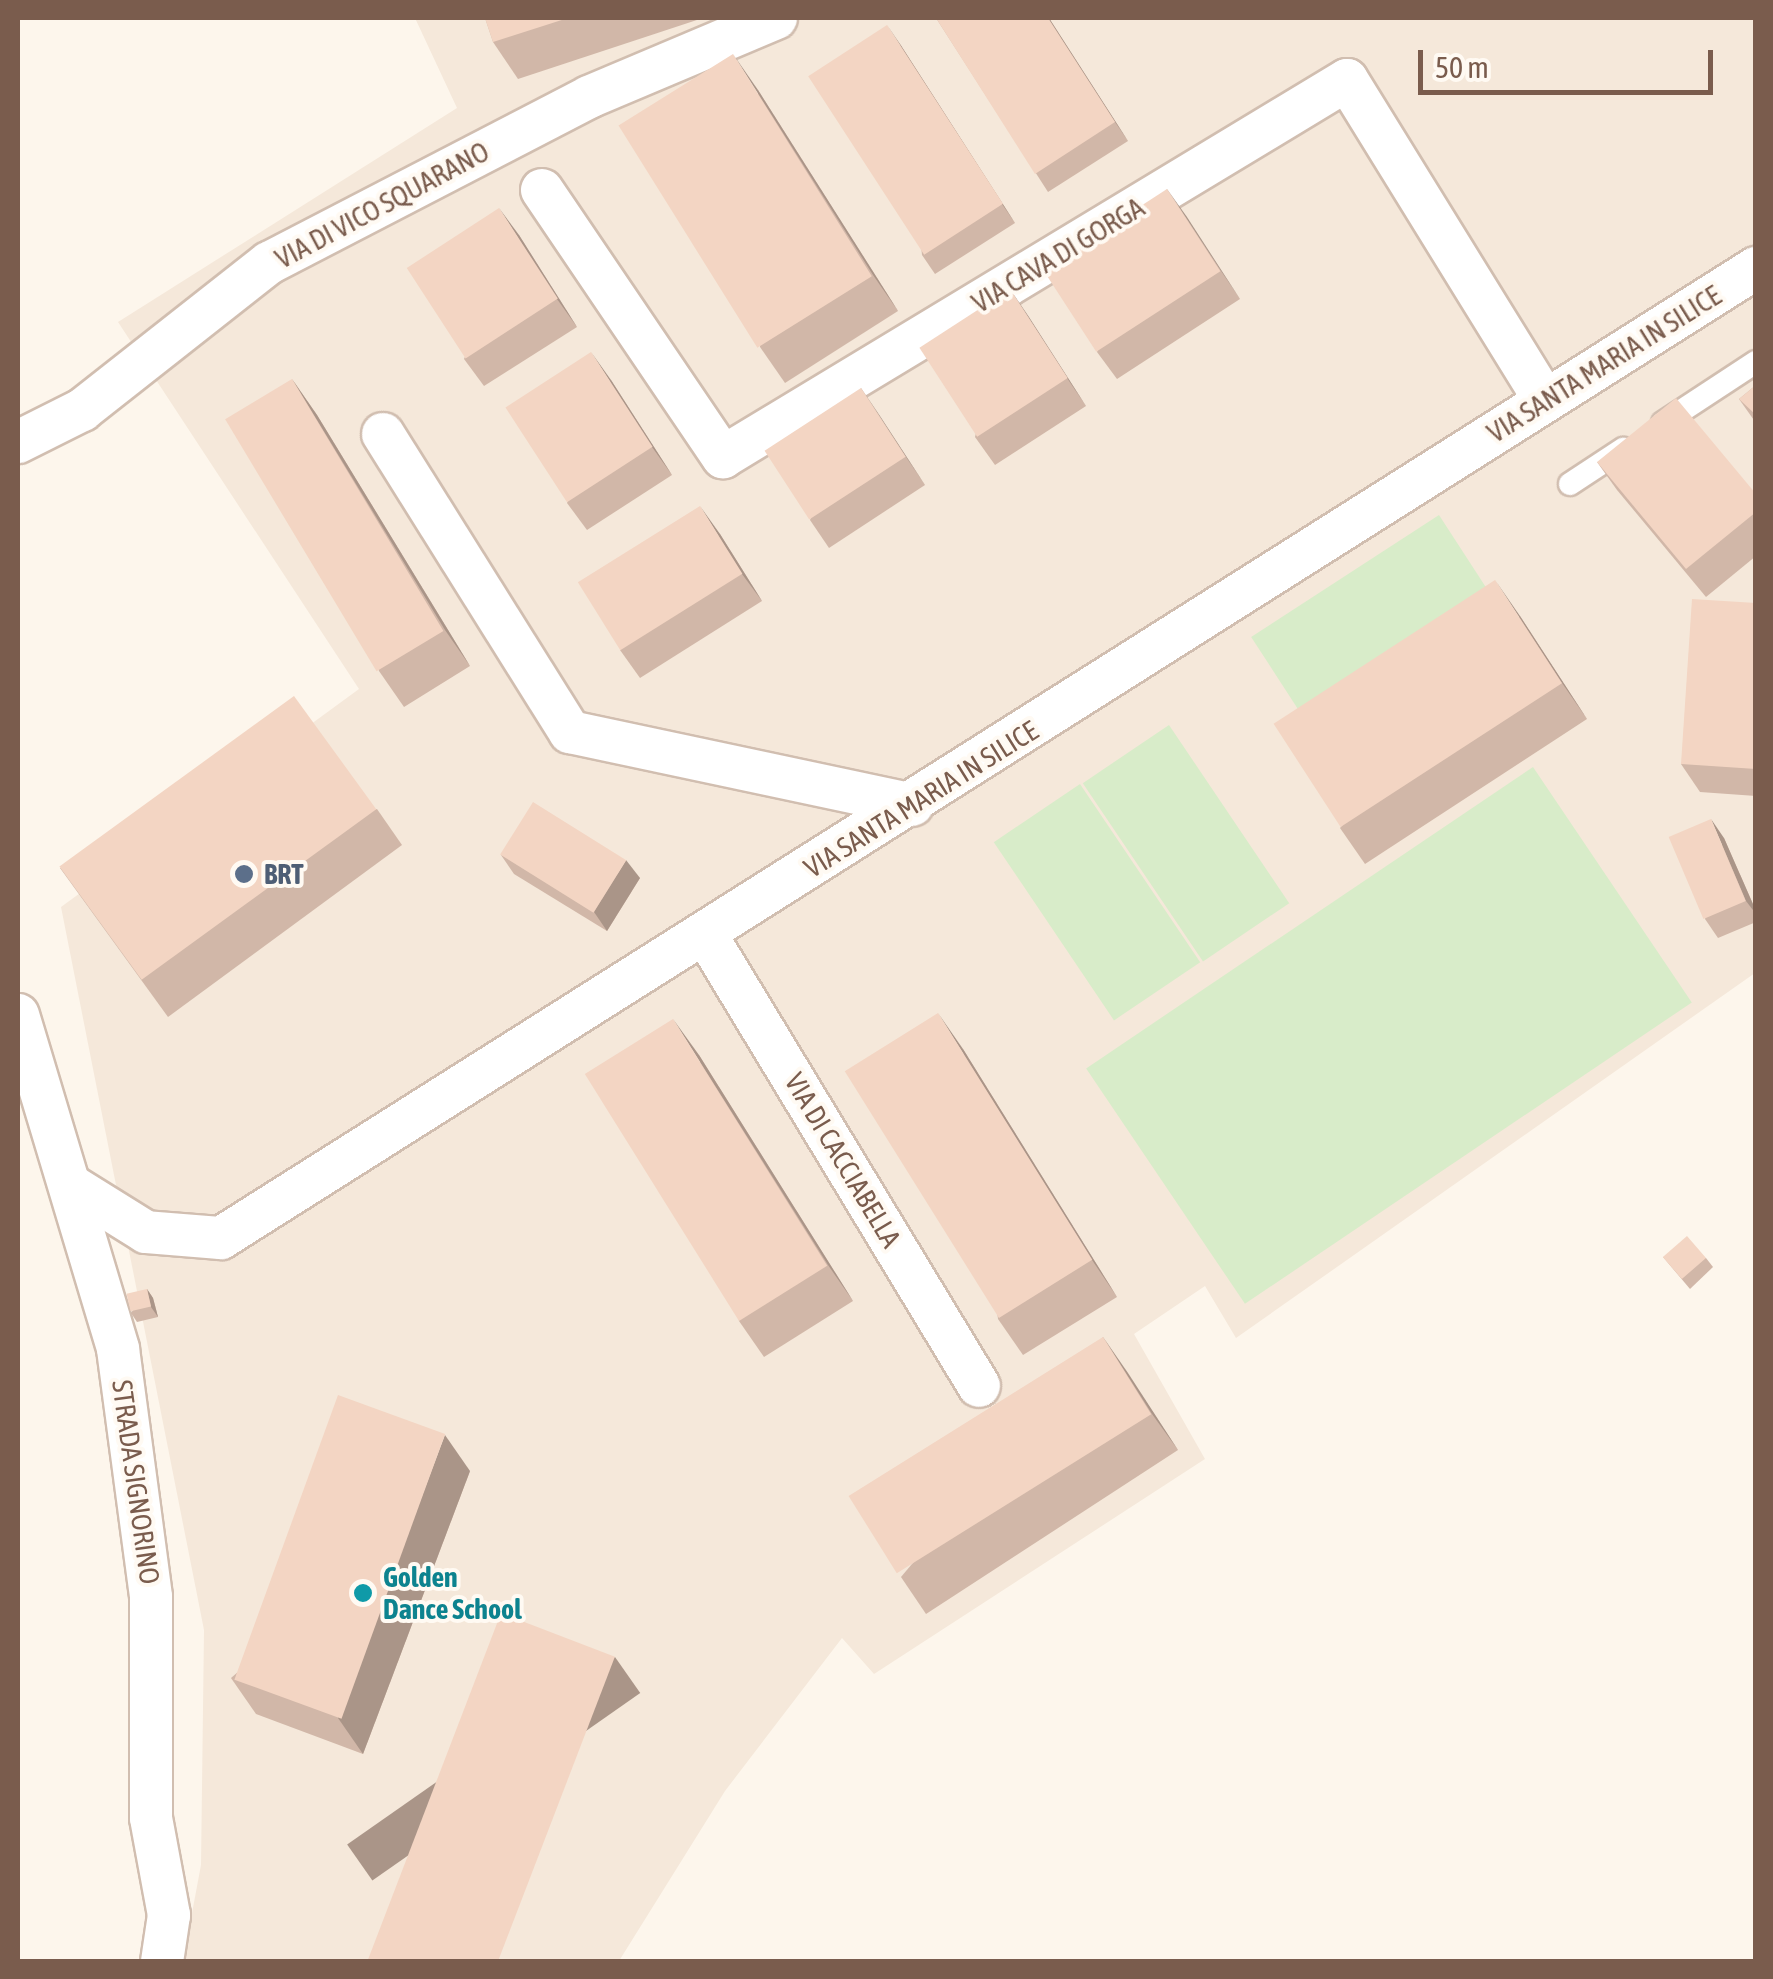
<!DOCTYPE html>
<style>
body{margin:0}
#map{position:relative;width:1773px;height:1979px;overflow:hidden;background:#fdf6ec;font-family:"Asap Condensed",sans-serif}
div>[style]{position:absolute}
.residential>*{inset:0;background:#f5e8da}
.green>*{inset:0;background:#d8ecc9;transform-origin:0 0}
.roads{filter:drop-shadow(2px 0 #d1beb0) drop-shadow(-2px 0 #d1beb0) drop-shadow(0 2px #d1beb0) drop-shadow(0 -2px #d1beb0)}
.lane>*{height:22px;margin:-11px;padding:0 11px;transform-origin:11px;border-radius:11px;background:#fff}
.street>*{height:42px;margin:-21px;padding:0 21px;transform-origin:21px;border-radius:21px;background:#fff}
.wall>*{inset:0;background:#d1b7a8}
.shaded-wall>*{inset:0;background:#aa9588;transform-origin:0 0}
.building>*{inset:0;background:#f3d5c3;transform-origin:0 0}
.dots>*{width:28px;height:28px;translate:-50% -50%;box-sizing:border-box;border:5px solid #fffaf3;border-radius:50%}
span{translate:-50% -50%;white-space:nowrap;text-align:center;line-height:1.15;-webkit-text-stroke:8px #fffaf3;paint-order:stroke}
.street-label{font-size:28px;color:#7a5c4d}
.service-label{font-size:28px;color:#4e5e75;font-weight:700}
.left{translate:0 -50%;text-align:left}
.culture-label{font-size:28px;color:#0d838f;font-weight:700}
.frame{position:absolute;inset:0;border:20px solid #7a5c4d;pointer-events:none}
.scale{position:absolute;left:1418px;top:50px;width:295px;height:45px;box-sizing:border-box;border:5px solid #7a5c4d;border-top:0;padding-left:12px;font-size:30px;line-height:35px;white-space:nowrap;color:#7a5c4d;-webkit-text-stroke:8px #fffaf3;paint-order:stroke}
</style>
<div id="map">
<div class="residential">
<i style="clip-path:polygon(415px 18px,1755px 18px,1755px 973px,1236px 1338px,1205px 1286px,1134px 1334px,1205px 1459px,874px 1674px,842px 1638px,725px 1791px,619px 1961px,183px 1961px,201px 1865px,204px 1630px,61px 907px,359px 689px,118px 322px,457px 108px)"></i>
</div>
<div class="green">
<i style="left:1439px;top:515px;width:118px;height:224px;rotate:57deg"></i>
<i style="left:1169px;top:725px;width:215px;height:104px;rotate:56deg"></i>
<i style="left:1533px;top:767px;width:284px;height:539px;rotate:56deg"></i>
<i style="left:1080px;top:784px;width:215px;height:104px;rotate:56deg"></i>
</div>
<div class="roads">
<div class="lane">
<i style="left:1663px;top:423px;width:111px;rotate:-33.3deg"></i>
<i style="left:1570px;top:484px;width:64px;rotate:-33.4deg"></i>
</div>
<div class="street">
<i style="left:542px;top:190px;width:323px;rotate:55.9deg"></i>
<i style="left:723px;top:457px;width:729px;rotate:-31.14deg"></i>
<i style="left:1347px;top:80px;width:377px;rotate:58.3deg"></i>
<i style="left:383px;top:434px;width:352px;rotate:57.9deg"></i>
<i style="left:570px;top:732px;width:350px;rotate:12deg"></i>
<i style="left:18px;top:442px;width:72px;rotate:-26.6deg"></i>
<i style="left:82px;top:410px;width:238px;rotate:-38.2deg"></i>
<i style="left:269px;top:263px;width:360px;rotate:-27.4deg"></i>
<i style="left:589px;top:97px;width:203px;rotate:-22.9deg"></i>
<i style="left:706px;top:935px;width:527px;rotate:58.81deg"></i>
<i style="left:18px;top:1015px;width:349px;rotate:73.3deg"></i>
<i style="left:118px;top:1349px;width:250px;rotate:82.4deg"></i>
<i style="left:151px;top:1597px;width:221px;rotate:90deg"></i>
<i style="left:151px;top:1818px;width:99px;rotate:79.5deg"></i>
<i style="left:169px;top:1915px;width:48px;rotate:98.5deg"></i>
<i style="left:72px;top:1186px;width:87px;rotate:31.9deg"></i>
<i style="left:146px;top:1232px;width:75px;rotate:4.6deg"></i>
<i style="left:221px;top:1238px;width:1816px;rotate:-32.29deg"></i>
</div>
</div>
<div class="wall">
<i style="clip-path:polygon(485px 18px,703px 18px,518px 79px,493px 42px)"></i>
<i style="clip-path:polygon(936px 18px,1049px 18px,1128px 141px,1048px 192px)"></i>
<i style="clip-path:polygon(900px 44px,1015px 223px,935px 274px,922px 255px)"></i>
<i style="clip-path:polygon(758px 90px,898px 311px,785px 383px,760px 347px)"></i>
<i style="clip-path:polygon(1167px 189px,1240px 299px,1117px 379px,1097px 352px)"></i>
<i style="clip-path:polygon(519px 235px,577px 327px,484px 386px,464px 359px)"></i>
<i style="clip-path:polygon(1010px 289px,1086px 406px,995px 465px,975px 437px)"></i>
<i style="clip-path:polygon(292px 379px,317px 415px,470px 666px,404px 707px,379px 671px)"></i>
<i style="clip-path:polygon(611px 380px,672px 475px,587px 530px,567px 503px)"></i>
<i style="clip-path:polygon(1756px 385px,1756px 423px,1739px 399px)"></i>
<i style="clip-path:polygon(861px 388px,925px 485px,829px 548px,810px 520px)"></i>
<i style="clip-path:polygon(1597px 462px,1756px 494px,1756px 556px,1706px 597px,1617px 490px)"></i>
<i style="clip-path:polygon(720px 534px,762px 601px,640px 678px,620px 650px)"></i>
<i style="clip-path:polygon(1756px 603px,1756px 796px,1700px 792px,1681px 764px)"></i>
<i style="clip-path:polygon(1520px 616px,1587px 719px,1365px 864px,1340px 828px)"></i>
<i style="clip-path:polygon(377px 809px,402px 845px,168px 1017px,60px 868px)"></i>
<i style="clip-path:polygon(1724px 838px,1756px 911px,1756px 922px,1718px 938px,1705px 919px)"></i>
<i style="clip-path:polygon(501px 855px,640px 878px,607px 931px,514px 874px)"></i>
<i style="clip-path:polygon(963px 1049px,1117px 1297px,1023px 1355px,998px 1319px)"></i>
<i style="clip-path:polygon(699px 1055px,853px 1301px,764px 1357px,739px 1321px)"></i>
<i style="clip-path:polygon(1663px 1257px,1706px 1258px,1713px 1267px,1690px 1289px)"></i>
<i style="clip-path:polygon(147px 1289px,153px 1298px,158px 1317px,137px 1322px,131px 1313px)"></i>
<i style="clip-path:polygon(1103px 1337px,1178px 1450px,926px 1614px,901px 1577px)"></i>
<i style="clip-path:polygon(470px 1471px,363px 1754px,256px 1714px,231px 1678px)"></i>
</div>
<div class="shaded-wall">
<i style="clip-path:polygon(1048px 18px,1049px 18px,1128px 141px,1115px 122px)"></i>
<i style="clip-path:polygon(887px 25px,900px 44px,1015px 223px,1002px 204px)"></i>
<i style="clip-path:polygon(733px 54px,758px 90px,898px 311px,873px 275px)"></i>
<i style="clip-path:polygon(1167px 189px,1187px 217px,1240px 299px,1221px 271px)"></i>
<i style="clip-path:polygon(499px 208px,519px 235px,577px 327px,557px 299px)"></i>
<i style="clip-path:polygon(1010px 289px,1029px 317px,1086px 406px,1067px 378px)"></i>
<i style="clip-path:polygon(591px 352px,611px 380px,672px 475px,652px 447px)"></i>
<i style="clip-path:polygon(292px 379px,317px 415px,470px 666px,445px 630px)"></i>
<i style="clip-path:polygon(861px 388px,880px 416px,925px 485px,906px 457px)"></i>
<i style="clip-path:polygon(700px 506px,720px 534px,762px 601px,742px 574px)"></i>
<i style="clip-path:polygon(1495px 580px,1520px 616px,1587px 719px,1562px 683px)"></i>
<i style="clip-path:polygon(1711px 819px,1724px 838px,1756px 911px,1756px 914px,1746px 901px)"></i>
<i style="clip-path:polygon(626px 860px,640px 878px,607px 931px,594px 912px)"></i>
<i style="clip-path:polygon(938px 1013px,963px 1049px,1117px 1297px,1092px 1260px)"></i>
<i style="clip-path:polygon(673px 1019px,699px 1055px,853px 1301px,828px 1265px)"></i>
<i style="clip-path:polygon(147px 1289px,153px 1298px,158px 1317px,151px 1307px)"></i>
<i style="clip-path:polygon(1103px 1337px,1128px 1373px,1178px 1450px,1152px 1414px)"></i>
<i style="clip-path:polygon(445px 1435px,470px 1471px,363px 1754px,338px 1718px)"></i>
<i style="left:615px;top:1657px;width:44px;height:327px;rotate:55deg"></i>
</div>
<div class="building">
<i style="clip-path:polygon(485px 18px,568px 18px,493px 42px)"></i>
<i style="clip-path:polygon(936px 18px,1048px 18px,1115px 122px,1035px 174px)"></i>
<i style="left:887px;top:25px;width:213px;height:94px;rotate:57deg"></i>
<i style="left:733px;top:54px;width:262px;height:135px;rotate:58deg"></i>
<i style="left:1167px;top:189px;width:98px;height:148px;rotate:57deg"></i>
<i style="left:499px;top:208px;width:108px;height:110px;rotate:57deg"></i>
<i style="left:1010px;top:289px;width:106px;height:108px;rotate:57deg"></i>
<i style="left:591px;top:352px;width:113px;height:102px;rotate:57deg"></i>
<i style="left:292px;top:379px;width:294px;height:78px;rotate:59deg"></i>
<i style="clip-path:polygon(1756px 385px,1756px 415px,1739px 399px)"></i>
<i style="left:861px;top:388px;width:82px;height:115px;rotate:57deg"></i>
<i style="clip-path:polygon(1676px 398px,1756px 494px,1756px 512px,1686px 569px,1597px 462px)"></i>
<i style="left:700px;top:506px;width:80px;height:144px;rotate:58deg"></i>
<i style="left:1495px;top:580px;width:123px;height:264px;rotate:57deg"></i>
<i style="clip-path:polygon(1692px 599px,1756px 603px,1756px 769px,1681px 764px)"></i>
<i style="left:294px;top:696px;width:140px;height:290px;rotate:54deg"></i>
<i style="left:533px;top:802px;width:110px;height:62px;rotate:32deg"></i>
<i style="left:1711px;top:819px;width:89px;height:46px;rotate:67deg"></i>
<i style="left:938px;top:1013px;width:291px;height:110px;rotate:58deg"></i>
<i style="left:673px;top:1019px;width:291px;height:104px;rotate:58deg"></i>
<i style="left:1687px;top:1236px;width:29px;height:32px;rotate:49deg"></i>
<i style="left:147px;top:1289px;width:18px;height:21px;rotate:77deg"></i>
<i style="left:1103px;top:1337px;width:91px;height:300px;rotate:58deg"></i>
<i style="left:338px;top:1395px;width:114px;height:303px;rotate:20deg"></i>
<i style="left:501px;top:1613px;width:122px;height:374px;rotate:21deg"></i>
</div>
<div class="dots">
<i style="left:244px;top:874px;background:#5c6f8a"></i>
<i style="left:363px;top:1593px;background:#0f9aa8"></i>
</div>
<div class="street-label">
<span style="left:382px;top:205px;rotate:-28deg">VIA DI VICO SQUARANO</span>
<span style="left:1058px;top:255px;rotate:-31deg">VIA CAVA DI GORGA</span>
<span style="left:1604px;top:364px;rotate:-32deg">VIA SANTA MARIA IN SILICE</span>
<span style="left:921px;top:799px;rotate:-32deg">VIA SANTA MARIA IN SILICE</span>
<span style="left:843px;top:1160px;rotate:59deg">VIA DI CACCIABELLA</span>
<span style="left:136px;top:1482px;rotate:82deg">STRADA SIGNORINO</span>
</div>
<div class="service-label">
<span class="left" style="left:264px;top:874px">BRT</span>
</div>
<div class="culture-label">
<span class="left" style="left:383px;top:1593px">Golden<br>Dance School</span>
</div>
<div class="frame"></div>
<div class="scale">50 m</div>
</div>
